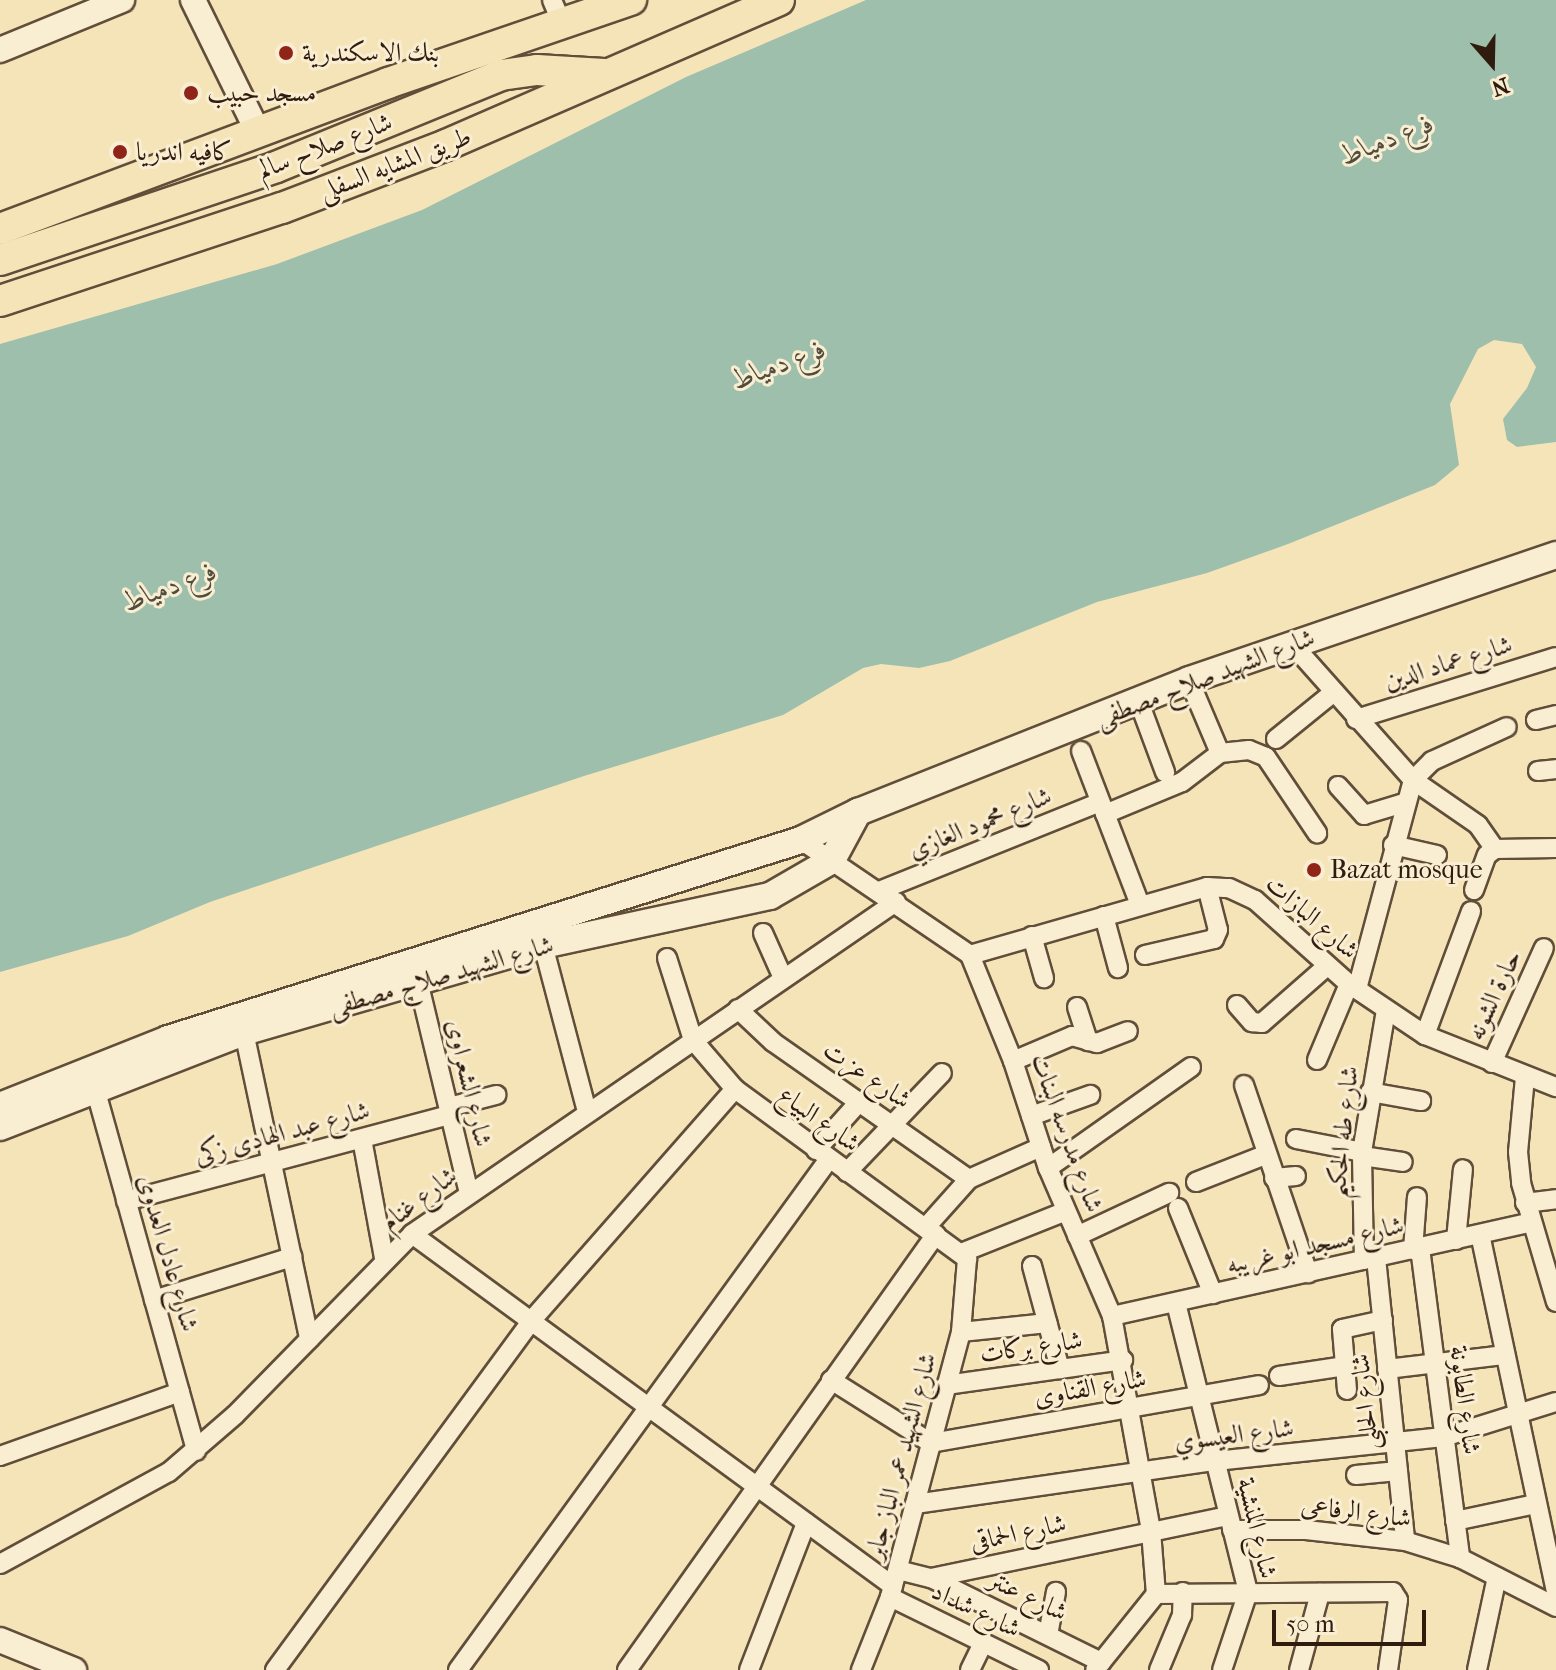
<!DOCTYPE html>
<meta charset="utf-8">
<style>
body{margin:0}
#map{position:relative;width:1556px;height:1670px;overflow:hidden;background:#f6e4b9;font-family:"IM FELL French Canon",Amiri,serif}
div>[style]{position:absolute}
.water>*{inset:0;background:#9dbfac}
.roads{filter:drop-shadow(2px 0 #614e3a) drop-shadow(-2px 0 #614e3a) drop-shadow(0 2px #614e3a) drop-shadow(0 -2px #614e3a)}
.minor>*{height:18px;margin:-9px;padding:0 9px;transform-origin:9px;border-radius:9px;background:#f9edd2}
.tertiary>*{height:24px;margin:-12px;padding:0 12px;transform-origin:12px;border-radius:12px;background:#f9edd2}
.secondary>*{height:26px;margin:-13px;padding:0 13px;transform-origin:13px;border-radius:13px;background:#f9edd2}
.primary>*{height:30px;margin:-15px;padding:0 15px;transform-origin:15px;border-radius:15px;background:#f6e4b9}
.dots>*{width:22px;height:22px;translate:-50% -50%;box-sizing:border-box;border:4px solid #f9edd2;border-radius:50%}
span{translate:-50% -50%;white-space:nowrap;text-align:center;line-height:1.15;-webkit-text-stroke:6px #f9edd2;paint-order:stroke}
.poi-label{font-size:26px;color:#2f1c0f}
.left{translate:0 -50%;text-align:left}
.street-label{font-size:26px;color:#2f1c0f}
.water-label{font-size:28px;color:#504d3e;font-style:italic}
.north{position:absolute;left:1452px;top:24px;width:80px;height:80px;-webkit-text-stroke:6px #f9edd2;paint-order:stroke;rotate:160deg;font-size:22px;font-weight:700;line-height:32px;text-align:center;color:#2f1c0f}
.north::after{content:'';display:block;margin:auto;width:28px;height:36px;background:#2f1c0f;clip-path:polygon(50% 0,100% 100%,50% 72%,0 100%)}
.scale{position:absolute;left:1272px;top:1610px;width:154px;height:36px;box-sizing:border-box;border:4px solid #2f1c0f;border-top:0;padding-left:10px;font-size:24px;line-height:28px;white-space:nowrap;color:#2f1c0f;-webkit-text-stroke:6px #f9edd2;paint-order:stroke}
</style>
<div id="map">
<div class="water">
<i style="clip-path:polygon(866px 0,1556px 0,1556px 442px,1517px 447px,1507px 440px,1503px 419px,1527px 388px,1536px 367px,1522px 344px,1494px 340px,1478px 349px,1450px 404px,1459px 465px,1435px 485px,1288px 544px,1207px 573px,1097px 602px,950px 661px,919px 668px,881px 664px,863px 668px,783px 715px,584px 776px,210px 902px,128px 936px,0 972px,0 344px,277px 264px,422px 210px,686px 77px)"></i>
</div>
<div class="roads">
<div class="minor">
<i style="left:552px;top:0;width:28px;rotate:67deg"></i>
<i style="left:1292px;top:644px;width:182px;rotate:48.3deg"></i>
<i style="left:1413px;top:780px;width:79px;rotate:34.7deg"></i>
<i style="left:1478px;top:825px;width:29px;rotate:55deg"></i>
<i style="left:1189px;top:680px;width:79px;rotate:67deg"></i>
<i style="left:1139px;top:702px;width:75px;rotate:69.6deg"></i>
<i style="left:1356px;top:719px;width:209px;rotate:-17.2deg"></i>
<i style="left:1536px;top:720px;width:21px;rotate:-14deg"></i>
<i style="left:1276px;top:739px;width:75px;rotate:-39deg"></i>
<i style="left:1081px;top:751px;width:165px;rotate:69deg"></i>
<i style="left:1538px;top:771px;width:18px;rotate:-6deg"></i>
<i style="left:1338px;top:786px;width:39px;rotate:48deg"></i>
<i style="left:1364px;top:815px;width:42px;rotate:-16.7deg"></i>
<i style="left:1105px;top:814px;width:83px;rotate:-22.6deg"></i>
<i style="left:1182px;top:782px;width:48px;rotate:-37.3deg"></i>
<i style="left:1220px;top:753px;width:29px;rotate:-6deg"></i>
<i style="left:1249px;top:750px;width:18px;rotate:22deg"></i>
<i style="left:1266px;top:757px;width:92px;rotate:56.1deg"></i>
<i style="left:801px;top:840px;width:204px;rotate:34.2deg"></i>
<i style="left:970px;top:955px;width:114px;rotate:67.9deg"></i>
<i style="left:1013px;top:1061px;width:113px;rotate:71.9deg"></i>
<i style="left:1048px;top:1168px;width:161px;rotate:66.6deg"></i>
<i style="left:1112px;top:1316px;width:219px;rotate:79.7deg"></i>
<i style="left:1151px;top:1531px;width:63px;rotate:85.5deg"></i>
<i style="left:1156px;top:1594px;width:97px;rotate:128.8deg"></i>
<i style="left:1393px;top:845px;width:45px;rotate:12.8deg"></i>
<i style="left:1474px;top:890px;width:37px;rotate:-70deg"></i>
<i style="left:1487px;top:855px;width:10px;rotate:-37deg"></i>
<i style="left:1495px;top:849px;width:61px;rotate:-0.9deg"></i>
<i style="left:879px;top:891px;width:238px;rotate:-21.9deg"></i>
<i style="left:1104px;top:916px;width:54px;rotate:74.9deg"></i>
<i style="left:763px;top:933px;width:49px;rotate:66deg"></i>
<i style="left:1032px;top:936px;width:44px;rotate:74.1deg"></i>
<i style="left:543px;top:945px;width:173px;rotate:75.2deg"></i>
<i style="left:970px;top:955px;width:247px;rotate:-16deg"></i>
<i style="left:1207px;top:887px;width:22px;rotate:3deg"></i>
<i style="left:1229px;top:888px;width:29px;rotate:25deg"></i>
<i style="left:1255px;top:900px;width:126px;rotate:41.8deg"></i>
<i style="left:1349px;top:984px;width:92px;rotate:33.9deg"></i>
<i style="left:1425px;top:1035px;width:141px;rotate:21.7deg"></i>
<i style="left:1145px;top:955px;width:71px;rotate:-13.1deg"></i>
<i style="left:1214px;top:939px;width:10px;rotate:-66deg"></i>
<i style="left:1218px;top:930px;width:44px;rotate:-104.3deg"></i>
<i style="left:667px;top:958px;width:86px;rotate:72.4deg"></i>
<i style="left:693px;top:1040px;width:65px;rotate:49.4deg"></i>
<i style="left:735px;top:1089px;width:288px;rotate:36.2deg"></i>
<i style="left:967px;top:1259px;width:73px;rotate:94.7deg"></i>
<i style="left:961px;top:1332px;width:274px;rotate:105deg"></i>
<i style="left:890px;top:1597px;width:79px;rotate:111.7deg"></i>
<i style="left:419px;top:985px;width:214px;rotate:76.5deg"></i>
<i style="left:1357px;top:989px;width:216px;rotate:-75deg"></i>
<i style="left:1413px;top:780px;width:27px;rotate:-45deg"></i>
<i style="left:1432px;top:761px;width:82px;rotate:-24.4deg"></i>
<i style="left:1237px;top:1005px;width:23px;rotate:49deg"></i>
<i style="left:1252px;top:1022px;width:10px;rotate:6deg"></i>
<i style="left:1262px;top:1023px;width:86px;rotate:-41.2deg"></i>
<i style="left:1077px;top:1007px;width:36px;rotate:72deg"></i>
<i style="left:738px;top:1009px;width:48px;rotate:43.3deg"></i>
<i style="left:773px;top:1042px;width:239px;rotate:35deg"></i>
<i style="left:244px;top:1032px;width:314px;rotate:78deg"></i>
<i style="left:1425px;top:1035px;width:132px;rotate:-69.6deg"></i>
<i style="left:1317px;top:1060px;width:82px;rotate:-67.2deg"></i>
<i style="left:1013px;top:1061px;width:64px;rotate:-23deg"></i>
<i style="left:1072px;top:1036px;width:26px;rotate:16deg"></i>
<i style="left:1097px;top:1043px;width:33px;rotate:-21deg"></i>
<i style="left:1492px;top:1063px;width:126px;rotate:-65.7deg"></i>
<i style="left:1525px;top:1077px;width:75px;rotate:95.3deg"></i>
<i style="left:1518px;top:1152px;width:31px;rotate:84deg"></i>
<i style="left:1521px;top:1183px;width:124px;rotate:73.6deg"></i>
<i style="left:93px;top:1081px;width:384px;rotate:74.4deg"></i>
<i style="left:1244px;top:1085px;width:199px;rotate:71.2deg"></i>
<i style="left:1370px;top:1092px;width:52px;rotate:10deg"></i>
<i style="left:449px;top:1107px;width:49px;rotate:-14.3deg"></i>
<i style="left:1031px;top:1116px;width:63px;rotate:-19.6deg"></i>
<i style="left:362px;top:1139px;width:121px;rotate:79.5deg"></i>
<i style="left:1296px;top:1139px;width:67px;rotate:11.1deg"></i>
<i style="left:816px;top:1150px;width:66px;rotate:-48.1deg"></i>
<i style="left:1362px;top:1156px;width:41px;rotate:8.3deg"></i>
<i style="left:1048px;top:1168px;width:175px;rotate:-35.2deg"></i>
<i style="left:847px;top:1172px;width:137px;rotate:-46.2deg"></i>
<i style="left:1274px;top:1178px;width:22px;rotate:-5deg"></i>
<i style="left:1196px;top:1182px;width:74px;rotate:-21.4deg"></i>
<i style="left:126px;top:1201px;width:335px;rotate:-14.9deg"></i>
<i style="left:1525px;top:1203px;width:31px;rotate:-7deg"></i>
<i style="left:1178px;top:1208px;width:93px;rotate:67.9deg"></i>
<i style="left:927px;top:1226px;width:63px;rotate:-48.2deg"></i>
<i style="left:969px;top:1179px;width:79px;rotate:-24deg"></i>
<i style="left:412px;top:1234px;width:596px;rotate:36.2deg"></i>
<i style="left:1480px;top:1234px;width:365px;rotate:78deg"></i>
<i style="left:1077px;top:1236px;width:102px;rotate:-25.1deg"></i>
<i style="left:1456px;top:1240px;width:71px;rotate:-84.4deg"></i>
<i style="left:1420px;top:1248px;width:313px;rotate:82.6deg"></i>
<i style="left:1413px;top:1250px;width:53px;rotate:-85.7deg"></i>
<i style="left:961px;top:1253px;width:113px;rotate:-21.8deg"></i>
<i style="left:1376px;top:1258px;width:284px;rotate:84.1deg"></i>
<i style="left:1364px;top:1260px;width:108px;rotate:-91.1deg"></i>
<i style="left:1362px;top:1152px;width:144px;rotate:-80.4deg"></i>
<i style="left:1032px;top:1266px;width:107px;rotate:74.8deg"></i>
<i style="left:154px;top:1300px;width:145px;rotate:-17.3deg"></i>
<i style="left:1176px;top:1303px;width:298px;rotate:76deg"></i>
<i style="left:1248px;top:1592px;width:82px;rotate:108.4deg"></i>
<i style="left:1112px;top:1316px;width:427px;rotate:-12.6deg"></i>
<i style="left:961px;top:1332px;width:87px;rotate:-5.9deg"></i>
<i style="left:1387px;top:1369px;width:119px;rotate:-6.8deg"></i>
<i style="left:1279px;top:1376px;width:67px;rotate:-8.6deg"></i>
<i style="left:831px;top:1380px;width:118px;rotate:32.2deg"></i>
<i style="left:931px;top:1443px;width:333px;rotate:-10deg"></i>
<i style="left:946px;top:1385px;width:179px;rotate:-8deg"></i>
<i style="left:1347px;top:1390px;width:61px;rotate:-94.7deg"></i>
<i style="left:1342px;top:1329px;width:42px;rotate:-12.4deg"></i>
<i style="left:0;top:1456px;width:191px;rotate:-19.6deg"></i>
<i style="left:1356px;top:1475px;width:42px;rotate:-5.4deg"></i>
<i style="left:915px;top:1504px;width:303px;rotate:-8.2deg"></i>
<i style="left:1215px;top:1461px;width:230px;rotate:-6deg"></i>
<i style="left:1444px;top:1437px;width:117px;rotate:-17.4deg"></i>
<i style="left:1455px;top:1521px;width:83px;rotate:-11.9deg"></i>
<i style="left:1232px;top:1530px;width:74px"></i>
<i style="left:1306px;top:1530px;width:100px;rotate:6.3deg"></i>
<i style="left:1405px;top:1541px;width:58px;rotate:17.2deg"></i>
<i style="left:1460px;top:1558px;width:108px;rotate:27deg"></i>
<i style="left:0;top:1564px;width:192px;rotate:-28.6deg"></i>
<i style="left:169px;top:1472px;width:87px;rotate:-40.8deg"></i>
<i style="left:235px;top:1415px;width:253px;rotate:-45.6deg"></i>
<i style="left:412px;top:1234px;width:587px;rotate:-34.45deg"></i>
<i style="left:898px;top:1570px;width:34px;rotate:14deg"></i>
<i style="left:931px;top:1578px;width:303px;rotate:-11.8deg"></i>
<i style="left:931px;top:1578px;width:190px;rotate:26.3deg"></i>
<i style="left:1156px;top:1594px;width:237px;rotate:-0.5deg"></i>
<i style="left:1393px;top:1592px;width:9px;rotate:58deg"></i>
<i style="left:1398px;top:1600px;width:71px;rotate:98.1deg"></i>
<i style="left:890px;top:1597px;width:166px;rotate:26.1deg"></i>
<i style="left:1048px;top:1635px;width:44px;rotate:-79.5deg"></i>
<i style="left:275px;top:1670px;width:433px;rotate:-53.7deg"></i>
<i style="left:531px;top:1321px;width:309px;rotate:-48.7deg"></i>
<i style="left:458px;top:1670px;width:631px;rotate:-54.02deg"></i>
<i style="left:627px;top:1670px;width:534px;rotate:-54.67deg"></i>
<i style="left:749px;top:1670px;width:158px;rotate:-68.8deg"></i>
<i style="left:970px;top:1670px;width:30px;rotate:-64deg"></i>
<i style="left:1159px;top:1670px;width:60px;rotate:-67.3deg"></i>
<i style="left:1182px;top:1615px;width:23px;rotate:-88deg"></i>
<i style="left:1299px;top:1670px;width:80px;rotate:-74.7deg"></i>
<i style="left:1477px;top:1670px;width:95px;rotate:-77.9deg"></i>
</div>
<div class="tertiary">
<i style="left:193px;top:0;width:147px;rotate:63.8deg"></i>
<i style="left:0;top:50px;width:132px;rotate:-22.3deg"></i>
<i style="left:0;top:1640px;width:80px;rotate:22.1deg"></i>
</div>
<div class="secondary">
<i style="left:0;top:1106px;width:181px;rotate:-21.7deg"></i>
<i style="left:168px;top:1039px;width:664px;rotate:-17.45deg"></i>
<i style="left:801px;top:840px;width:64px;rotate:-26.2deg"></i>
<i style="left:858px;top:812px;width:356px;rotate:-21.7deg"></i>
<i style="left:1189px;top:680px;width:388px;rotate:-18.8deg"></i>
<i style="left:0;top:1127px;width:262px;rotate:-21.3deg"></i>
<i style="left:244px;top:1032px;width:311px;rotate:-16.2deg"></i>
<i style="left:543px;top:945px;width:232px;rotate:-12.2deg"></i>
<i style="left:770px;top:896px;width:72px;rotate:-30.1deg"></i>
<i style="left:832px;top:860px;width:55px;rotate:-61.6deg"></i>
</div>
<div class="primary">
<i style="left:0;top:229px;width:415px;rotate:-20.6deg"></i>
<i style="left:388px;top:83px;width:257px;rotate:-18.9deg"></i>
<i style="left:0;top:260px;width:291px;rotate:-18.6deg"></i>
<i style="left:276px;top:167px;width:243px;rotate:-22.2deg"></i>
<i style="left:501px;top:75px;width:36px;rotate:-8deg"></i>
<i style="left:537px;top:70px;width:67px;rotate:3.4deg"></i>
<i style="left:0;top:301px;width:297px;rotate:-18.3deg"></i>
<i style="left:282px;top:208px;width:176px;rotate:-21deg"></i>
<i style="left:446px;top:145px;width:363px;rotate:-23.5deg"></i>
</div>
</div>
<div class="dots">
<i style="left:286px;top:53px;background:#8f2418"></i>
<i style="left:191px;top:93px;background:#8f2418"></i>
<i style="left:120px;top:152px;background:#8f2418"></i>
<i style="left:1314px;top:870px;background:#8f2418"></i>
</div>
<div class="poi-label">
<span class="left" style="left:302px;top:53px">بنك الاسكندرية</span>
<span class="left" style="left:207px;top:93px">مسجد حبيب</span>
<span class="left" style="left:136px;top:152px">كافيه اندريا</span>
<span class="left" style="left:1330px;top:870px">Bazat mosque</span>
</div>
<div class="street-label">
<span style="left:325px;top:146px;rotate:-21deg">شارع صلاح سالم</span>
<span style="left:395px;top:164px;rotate:-21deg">طريق المشايه السفلى</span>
<span style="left:1448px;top:663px;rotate:-17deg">شارع عماد الدين</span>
<span style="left:1205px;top:678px;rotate:-21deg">شارع الشهيد صلاح مصطفى</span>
<span style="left:980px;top:823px;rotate:-22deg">شارع محمود الغازي</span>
<span style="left:1312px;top:917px;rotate:41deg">شارع البازات</span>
<span style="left:441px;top:976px;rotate:-16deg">شارع الشهيد صلاح مصطفى</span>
<span style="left:1494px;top:995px;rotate:-65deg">حارة الشونه</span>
<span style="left:867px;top:1075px;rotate:34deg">شارع عزت</span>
<span style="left:469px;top:1083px;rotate:77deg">شارع الشعراوى</span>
<span style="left:819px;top:1119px;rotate:36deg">شارع البياع</span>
<span style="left:1343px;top:1132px;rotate:-84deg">شارع طه الحكيم</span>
<span style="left:282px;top:1133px;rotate:-15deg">شارع عبد الهادى زكى</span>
<span style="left:1067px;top:1133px;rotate:70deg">شارع مدرسه البنات</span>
<span style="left:419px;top:1199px;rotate:-37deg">شارع غنام</span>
<span style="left:1315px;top:1245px;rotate:-13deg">شارع مسجد ابو غريبه</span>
<span style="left:168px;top:1253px;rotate:74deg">شارع عادل العدوى</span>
<span style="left:1031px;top:1347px;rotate:-8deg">شارع بركات</span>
<span style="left:1090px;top:1388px;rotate:-10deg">شارع القناوى</span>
<span style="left:1465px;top:1400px;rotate:83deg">شارع الطابونة</span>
<span style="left:1365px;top:1402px;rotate:-96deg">شارع الحلبى</span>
<span style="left:1234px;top:1435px;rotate:-7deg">شارع العيسوي</span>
<span style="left:901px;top:1456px;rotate:-75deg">شارع الشهيد عمر الباز جابر</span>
<span style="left:1356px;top:1512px;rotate:7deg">شارع الرفاعى</span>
<span style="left:1257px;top:1528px;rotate:77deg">شارع المنشية</span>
<span style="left:1018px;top:1533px;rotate:-12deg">شارع الحماقى</span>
<span style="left:1028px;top:1596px;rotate:26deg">شارع عنتر</span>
<span style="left:976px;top:1610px;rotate:26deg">شارع شداد</span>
</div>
<div class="water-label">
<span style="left:1387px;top:139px;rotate:-21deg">فرع دمياط</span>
<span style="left:779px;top:364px;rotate:-20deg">فرع دمياط</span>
<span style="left:170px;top:586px;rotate:-20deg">فرع دمياط</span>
</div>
<div class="north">N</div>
<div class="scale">50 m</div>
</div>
